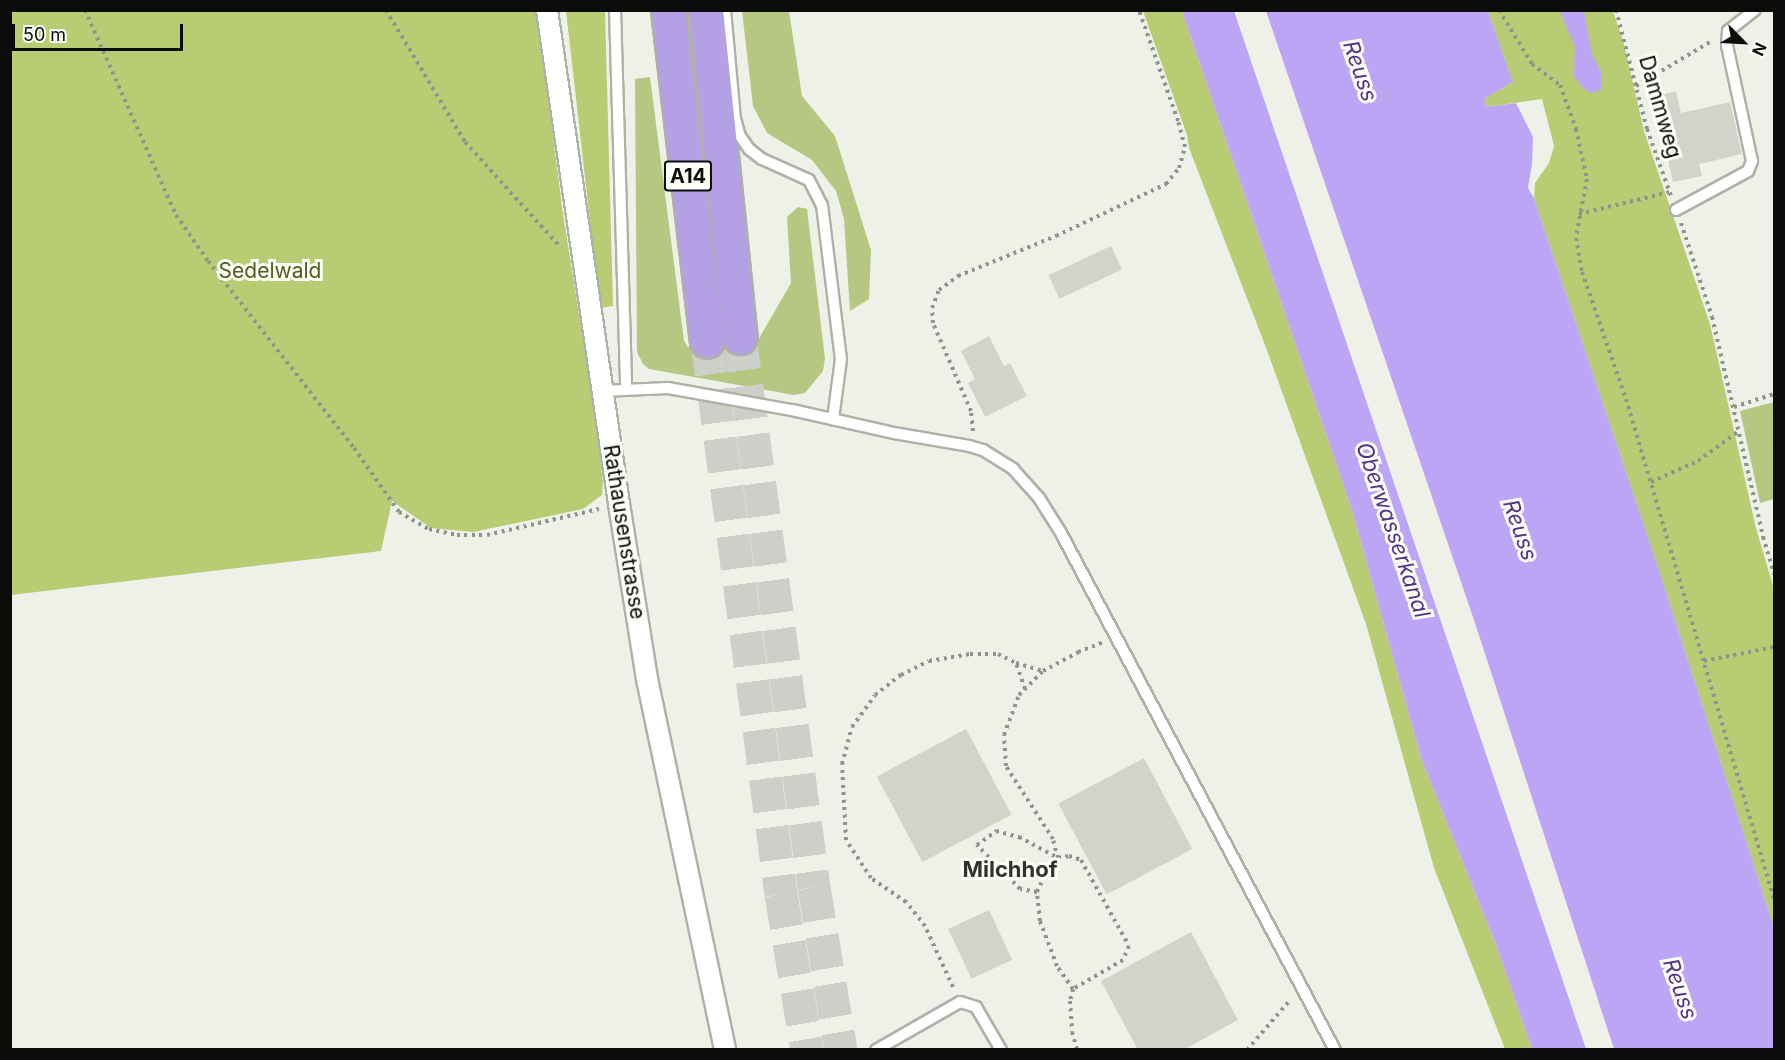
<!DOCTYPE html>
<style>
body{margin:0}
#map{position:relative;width:1785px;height:1060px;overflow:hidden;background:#eff1e9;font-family:Inter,sans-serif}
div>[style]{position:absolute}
.green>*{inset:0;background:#b6c782}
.forest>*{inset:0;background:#b8cc74}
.water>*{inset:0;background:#bda5f5}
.building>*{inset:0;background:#d2d4cc;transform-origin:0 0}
.motorway-tunnel>*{height:33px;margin-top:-16.5px;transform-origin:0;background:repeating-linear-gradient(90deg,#cdcfc8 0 33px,transparent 0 49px)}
.path>*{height:4px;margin-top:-2px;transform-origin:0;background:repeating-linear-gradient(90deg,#90928c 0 3px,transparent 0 7.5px)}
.roads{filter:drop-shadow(2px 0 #afb1a9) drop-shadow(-2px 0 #afb1a9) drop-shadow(0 2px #afb1a9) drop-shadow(0 -2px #afb1a9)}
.service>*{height:10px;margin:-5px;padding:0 5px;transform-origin:5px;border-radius:5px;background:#fff}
.minor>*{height:20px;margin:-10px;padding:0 10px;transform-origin:10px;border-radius:10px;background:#fff}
.motorway>*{height:33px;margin:-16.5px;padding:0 16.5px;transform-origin:16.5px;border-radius:16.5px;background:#b4a0e4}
span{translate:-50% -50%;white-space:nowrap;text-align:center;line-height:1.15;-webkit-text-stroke:6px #fcfff6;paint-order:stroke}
.shield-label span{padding:2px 4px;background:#fcfff6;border:2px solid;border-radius:4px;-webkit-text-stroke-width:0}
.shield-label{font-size:20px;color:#0c0d0a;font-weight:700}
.street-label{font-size:21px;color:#0c0d0a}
.park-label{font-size:21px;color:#515e20}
.water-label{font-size:22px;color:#55318c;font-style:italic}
.neighbourhood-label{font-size:22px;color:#31332c;font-weight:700}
.frame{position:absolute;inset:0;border:12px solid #0c0d0a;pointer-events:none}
.north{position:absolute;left:1713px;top:12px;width:60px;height:60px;-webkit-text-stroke:4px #fcfff6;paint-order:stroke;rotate:114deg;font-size:16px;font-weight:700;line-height:24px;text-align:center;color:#0c0d0a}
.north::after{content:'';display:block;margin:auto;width:21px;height:27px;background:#0c0d0a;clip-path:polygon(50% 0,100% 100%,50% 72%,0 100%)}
.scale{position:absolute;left:12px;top:24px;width:171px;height:27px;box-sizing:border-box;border:3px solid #0c0d0a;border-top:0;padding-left:8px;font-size:18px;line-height:21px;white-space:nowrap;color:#0c0d0a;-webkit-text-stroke:4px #fcfff6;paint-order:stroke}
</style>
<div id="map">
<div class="green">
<i style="clip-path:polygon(742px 11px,789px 11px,802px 96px,835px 136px,871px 250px,869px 299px,850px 311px,844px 219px,836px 191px,812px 160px,767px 133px,753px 106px)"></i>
<i style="clip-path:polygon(650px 77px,684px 341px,688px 347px,757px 342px,791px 283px,787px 217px,798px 207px,807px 209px,825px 359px,823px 371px,805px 393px,794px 395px,649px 369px,643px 364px,637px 352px,635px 79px)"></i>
<i style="clip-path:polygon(1774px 402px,1774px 499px,1760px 503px,1740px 411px)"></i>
</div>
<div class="forest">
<i style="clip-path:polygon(10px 11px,537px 11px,563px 214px,595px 415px,603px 483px,602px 495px,583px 509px,473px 532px,431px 528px,392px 501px,381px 551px,11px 595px)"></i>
<i style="clip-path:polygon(566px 11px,605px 11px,613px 306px,600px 308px)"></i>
<i style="clip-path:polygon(1143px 11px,1182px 11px,1353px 513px,1421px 758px,1497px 947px,1532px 1049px,1505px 1049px,1434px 868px,1366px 624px,1265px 345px,1189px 148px,1187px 135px)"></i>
<i style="clip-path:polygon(1488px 11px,1613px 11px,1624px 44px,1644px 131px,1710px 324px,1756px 528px,1774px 589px,1774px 927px,1658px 567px,1534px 198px,1535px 183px,1549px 163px,1554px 146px,1542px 99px,1487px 107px,1485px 104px,1486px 98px,1513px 82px)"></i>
</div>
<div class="water">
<i style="clip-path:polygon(1182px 11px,1234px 11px,1586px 1049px,1532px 1049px,1497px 947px,1421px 758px,1353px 513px)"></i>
<i style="clip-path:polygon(1266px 11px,1488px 11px,1513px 82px,1486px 98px,1485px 104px,1487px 107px,1516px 103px,1533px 137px,1532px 164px,1528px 188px,1534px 198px,1658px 567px,1774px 927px,1774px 1049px,1614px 1049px,1474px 620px)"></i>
<i style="clip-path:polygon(1560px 11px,1584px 11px,1592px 54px,1602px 74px,1601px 90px,1590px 93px,1581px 86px,1574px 76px,1575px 47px)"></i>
</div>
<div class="building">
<i style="clip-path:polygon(1676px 91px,1681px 113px,1730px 102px,1742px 154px,1699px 164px,1702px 176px,1673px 182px,1653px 97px)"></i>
<i style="left:1111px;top:246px;width:26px;height:69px;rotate:65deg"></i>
<i style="clip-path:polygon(989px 336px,1004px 366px,1010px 363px,1027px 396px,985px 417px,968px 383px,975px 379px,961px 351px)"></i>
<i style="left:966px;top:729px;width:97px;height:101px;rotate:62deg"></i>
<i style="left:1144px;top:758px;width:103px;height:97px;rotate:62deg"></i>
<i style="left:989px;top:910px;width:55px;height:45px;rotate:65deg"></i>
<i style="clip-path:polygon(1191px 932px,1238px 1020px,1183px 1050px,1138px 1050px,1101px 981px)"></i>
</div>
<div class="motorway-tunnel">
<i style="left:740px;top:337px;width:555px;rotate:82.34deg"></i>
<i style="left:814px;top:887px;width:165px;rotate:80.6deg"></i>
<i style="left:707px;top:341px;width:558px;rotate:82.38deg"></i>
<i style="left:781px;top:894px;width:158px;rotate:80.5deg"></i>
</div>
<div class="path">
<i style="left:85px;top:10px;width:224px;rotate:66.1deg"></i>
<i style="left:176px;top:215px;width:56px;rotate:55.2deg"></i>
<i style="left:208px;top:261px;width:237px;rotate:52deg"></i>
<i style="left:354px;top:448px;width:78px;rotate:54.9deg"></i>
<i style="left:399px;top:512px;width:34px;rotate:30deg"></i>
<i style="left:429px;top:529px;width:29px;rotate:12deg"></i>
<i style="left:457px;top:535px;width:30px"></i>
<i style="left:487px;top:535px;width:115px;rotate:-13.1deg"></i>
<i style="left:386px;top:10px;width:154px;rotate:59.1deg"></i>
<i style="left:465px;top:142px;width:143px;rotate:47.8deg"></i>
<i style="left:1499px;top:10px;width:63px;rotate:58.6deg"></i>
<i style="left:1532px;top:64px;width:35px;rotate:37deg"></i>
<i style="left:1560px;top:85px;width:47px;rotate:70deg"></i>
<i style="left:1576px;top:129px;width:51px;rotate:77.6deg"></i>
<i style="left:1587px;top:179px;width:60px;rotate:100.6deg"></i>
<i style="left:1576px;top:238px;width:35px;rotate:80deg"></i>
<i style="left:1582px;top:272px;width:134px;rotate:70.9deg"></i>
<i style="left:1626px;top:399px;width:521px;rotate:73.51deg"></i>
<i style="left:1616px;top:10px;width:123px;rotate:75.4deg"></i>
<i style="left:1647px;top:129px;width:71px;rotate:70.3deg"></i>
<i style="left:1636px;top:86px;width:86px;rotate:-30.7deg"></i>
<i style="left:1579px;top:214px;width:94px;rotate:-13.6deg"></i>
<i style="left:1681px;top:223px;width:99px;rotate:71.7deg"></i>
<i style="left:1712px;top:317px;width:226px;rotate:76.9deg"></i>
<i style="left:1763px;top:537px;width:39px;rotate:73deg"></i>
<i style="left:1734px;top:407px;width:42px;rotate:-18deg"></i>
<i style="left:973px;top:431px;width:20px;rotate:-96deg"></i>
<i style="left:971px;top:411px;width:96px;rotate:-113.4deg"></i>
<i style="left:933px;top:323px;width:15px;rotate:-94deg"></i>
<i style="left:932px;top:308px;width:19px;rotate:-69deg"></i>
<i style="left:939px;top:290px;width:24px;rotate:-36deg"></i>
<i style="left:958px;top:276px;width:106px;rotate:-22.2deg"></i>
<i style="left:1056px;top:236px;width:122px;rotate:-25.3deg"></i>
<i style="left:1166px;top:184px;width:21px;rotate:-51deg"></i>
<i style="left:1179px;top:168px;width:22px;rotate:-74deg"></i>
<i style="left:1185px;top:147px;width:27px;rotate:-105deg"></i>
<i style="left:1178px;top:121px;width:118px;rotate:-109.4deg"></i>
<i style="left:1651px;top:482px;width:51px;rotate:-24.1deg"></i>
<i style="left:1698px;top:461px;width:51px;rotate:-36.2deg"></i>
<i style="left:1704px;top:661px;width:71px;rotate:-11.3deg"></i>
<i style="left:1025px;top:689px;width:28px;rotate:-109deg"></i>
<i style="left:1016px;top:663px;width:28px;rotate:17deg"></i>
<i style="left:1037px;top:892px;width:17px;rotate:-170deg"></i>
<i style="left:1020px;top:889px;width:62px;rotate:-134.3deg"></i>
<i style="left:977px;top:845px;width:24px;rotate:-36deg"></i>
<i style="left:996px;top:831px;width:24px;rotate:15deg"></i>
<i style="left:1019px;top:837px;width:44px;rotate:28.3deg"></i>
<i style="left:1058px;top:858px;width:11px;rotate:-10deg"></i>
<i style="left:1069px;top:856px;width:13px;rotate:18deg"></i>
<i style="left:1081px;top:860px;width:98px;rotate:60.8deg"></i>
<i style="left:1129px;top:946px;width:15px;rotate:113deg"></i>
<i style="left:1123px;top:960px;width:58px;rotate:149.9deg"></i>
<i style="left:1073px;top:989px;width:12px;rotate:104deg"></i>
<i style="left:1070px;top:1001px;width:31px;rotate:86deg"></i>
<i style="left:1072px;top:1032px;width:19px;rotate:74deg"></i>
<i style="left:953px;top:987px;width:67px;rotate:-114.7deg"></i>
<i style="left:925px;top:926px;width:31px;rotate:-128deg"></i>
<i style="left:906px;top:902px;width:42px;rotate:-145.6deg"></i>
<i style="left:871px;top:878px;width:45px;rotate:-123.3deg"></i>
<i style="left:846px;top:840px;width:76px;rotate:-93deg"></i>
<i style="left:842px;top:764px;width:38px;rotate:-75deg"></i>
<i style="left:852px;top:727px;width:39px;rotate:-54deg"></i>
<i style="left:875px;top:695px;width:33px;rotate:-38deg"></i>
<i style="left:901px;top:675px;width:31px;rotate:-27deg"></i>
<i style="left:929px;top:661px;width:42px;rotate:-9.7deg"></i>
<i style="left:970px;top:654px;width:28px"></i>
<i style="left:998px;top:654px;width:20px;rotate:27deg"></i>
<i style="left:1073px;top:989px;width:28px;rotate:-125deg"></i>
<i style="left:1057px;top:966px;width:48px;rotate:-110.7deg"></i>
<i style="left:1040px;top:921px;width:29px;rotate:-96deg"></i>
<i style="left:1037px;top:892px;width:17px;rotate:-66deg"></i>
<i style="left:1044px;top:876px;width:23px;rotate:-52deg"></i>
<i style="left:1058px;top:858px;width:20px;rotate:-105deg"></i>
<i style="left:1053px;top:839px;width:87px;rotate:-122.8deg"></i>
<i style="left:1006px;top:766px;width:31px;rotate:-94deg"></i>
<i style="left:1004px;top:735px;width:43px;rotate:-69.4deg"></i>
<i style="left:1019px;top:695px;width:34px;rotate:-45deg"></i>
<i style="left:1043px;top:671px;width:40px;rotate:-28deg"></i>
<i style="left:1078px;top:652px;width:26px;rotate:-21deg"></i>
<i style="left:1247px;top:1050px;width:67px;rotate:-49.2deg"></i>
</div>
<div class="roads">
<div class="service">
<i style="left:615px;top:10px;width:378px;rotate:88.3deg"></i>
<i style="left:725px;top:10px;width:109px;rotate:84.8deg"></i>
<i style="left:735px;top:119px;width:18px;rotate:74deg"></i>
<i style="left:740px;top:136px;width:16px;rotate:55deg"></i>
<i style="left:749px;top:149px;width:16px;rotate:38deg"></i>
<i style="left:762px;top:159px;width:51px;rotate:24.1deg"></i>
<i style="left:809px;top:180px;width:28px;rotate:63deg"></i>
<i style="left:822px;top:205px;width:155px;rotate:83deg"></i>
<i style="left:841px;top:359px;width:61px;rotate:97.6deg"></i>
<i style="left:1676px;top:210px;width:82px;rotate:-28.4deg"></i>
<i style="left:1748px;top:171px;width:11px;rotate:-68deg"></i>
<i style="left:1752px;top:161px;width:119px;rotate:-102.2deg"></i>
<i style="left:1727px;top:45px;width:14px;rotate:-86deg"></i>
<i style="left:1728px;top:31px;width:34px;rotate:-38deg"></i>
<i style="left:602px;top:391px;width:66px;rotate:-2.6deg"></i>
<i style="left:668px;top:388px;width:126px;rotate:10.1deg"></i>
<i style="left:792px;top:410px;width:105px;rotate:12.7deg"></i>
<i style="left:894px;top:433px;width:76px;rotate:9.8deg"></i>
<i style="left:969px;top:446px;width:15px;rotate:16deg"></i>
<i style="left:983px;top:450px;width:36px;rotate:32deg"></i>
<i style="left:1013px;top:469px;width:39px;rotate:48deg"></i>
<i style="left:1039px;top:498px;width:41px;rotate:57.8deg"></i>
<i style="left:1061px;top:533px;width:585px;rotate:62.08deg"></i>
<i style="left:876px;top:1050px;width:97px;rotate:-29.7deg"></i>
<i style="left:960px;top:1002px;width:17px;rotate:17deg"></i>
<i style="left:976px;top:1007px;width:50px;rotate:59.8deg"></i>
</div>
<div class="minor">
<i style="left:547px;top:10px;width:499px;rotate:81.7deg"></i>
<i style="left:619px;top:504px;width:177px;rotate:80.9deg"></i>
<i style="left:647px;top:679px;width:379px;rotate:78.1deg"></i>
</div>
<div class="motorway">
<i style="left:668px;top:10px;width:333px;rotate:83.3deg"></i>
<i style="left:706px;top:10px;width:329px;rotate:84.1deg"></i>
</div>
</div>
<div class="shield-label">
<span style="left:688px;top:176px">A14</span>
</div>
<div class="street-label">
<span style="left:1660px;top:107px;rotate:74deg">Dammweg</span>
<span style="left:624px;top:532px;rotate:81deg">Rathausenstrasse</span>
</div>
<div class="park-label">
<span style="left:270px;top:271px">Sedelwald</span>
</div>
<div class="water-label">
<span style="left:1360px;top:71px;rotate:71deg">Reuss</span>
<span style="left:1393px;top:530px;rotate:71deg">Oberwasserkanal</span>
<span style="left:1520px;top:530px;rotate:71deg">Reuss</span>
<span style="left:1680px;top:989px;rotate:71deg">Reuss</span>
</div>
<div class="neighbourhood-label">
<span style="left:1010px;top:870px">Milchhof</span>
</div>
<div class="frame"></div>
<div class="north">N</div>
<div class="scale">50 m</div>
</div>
